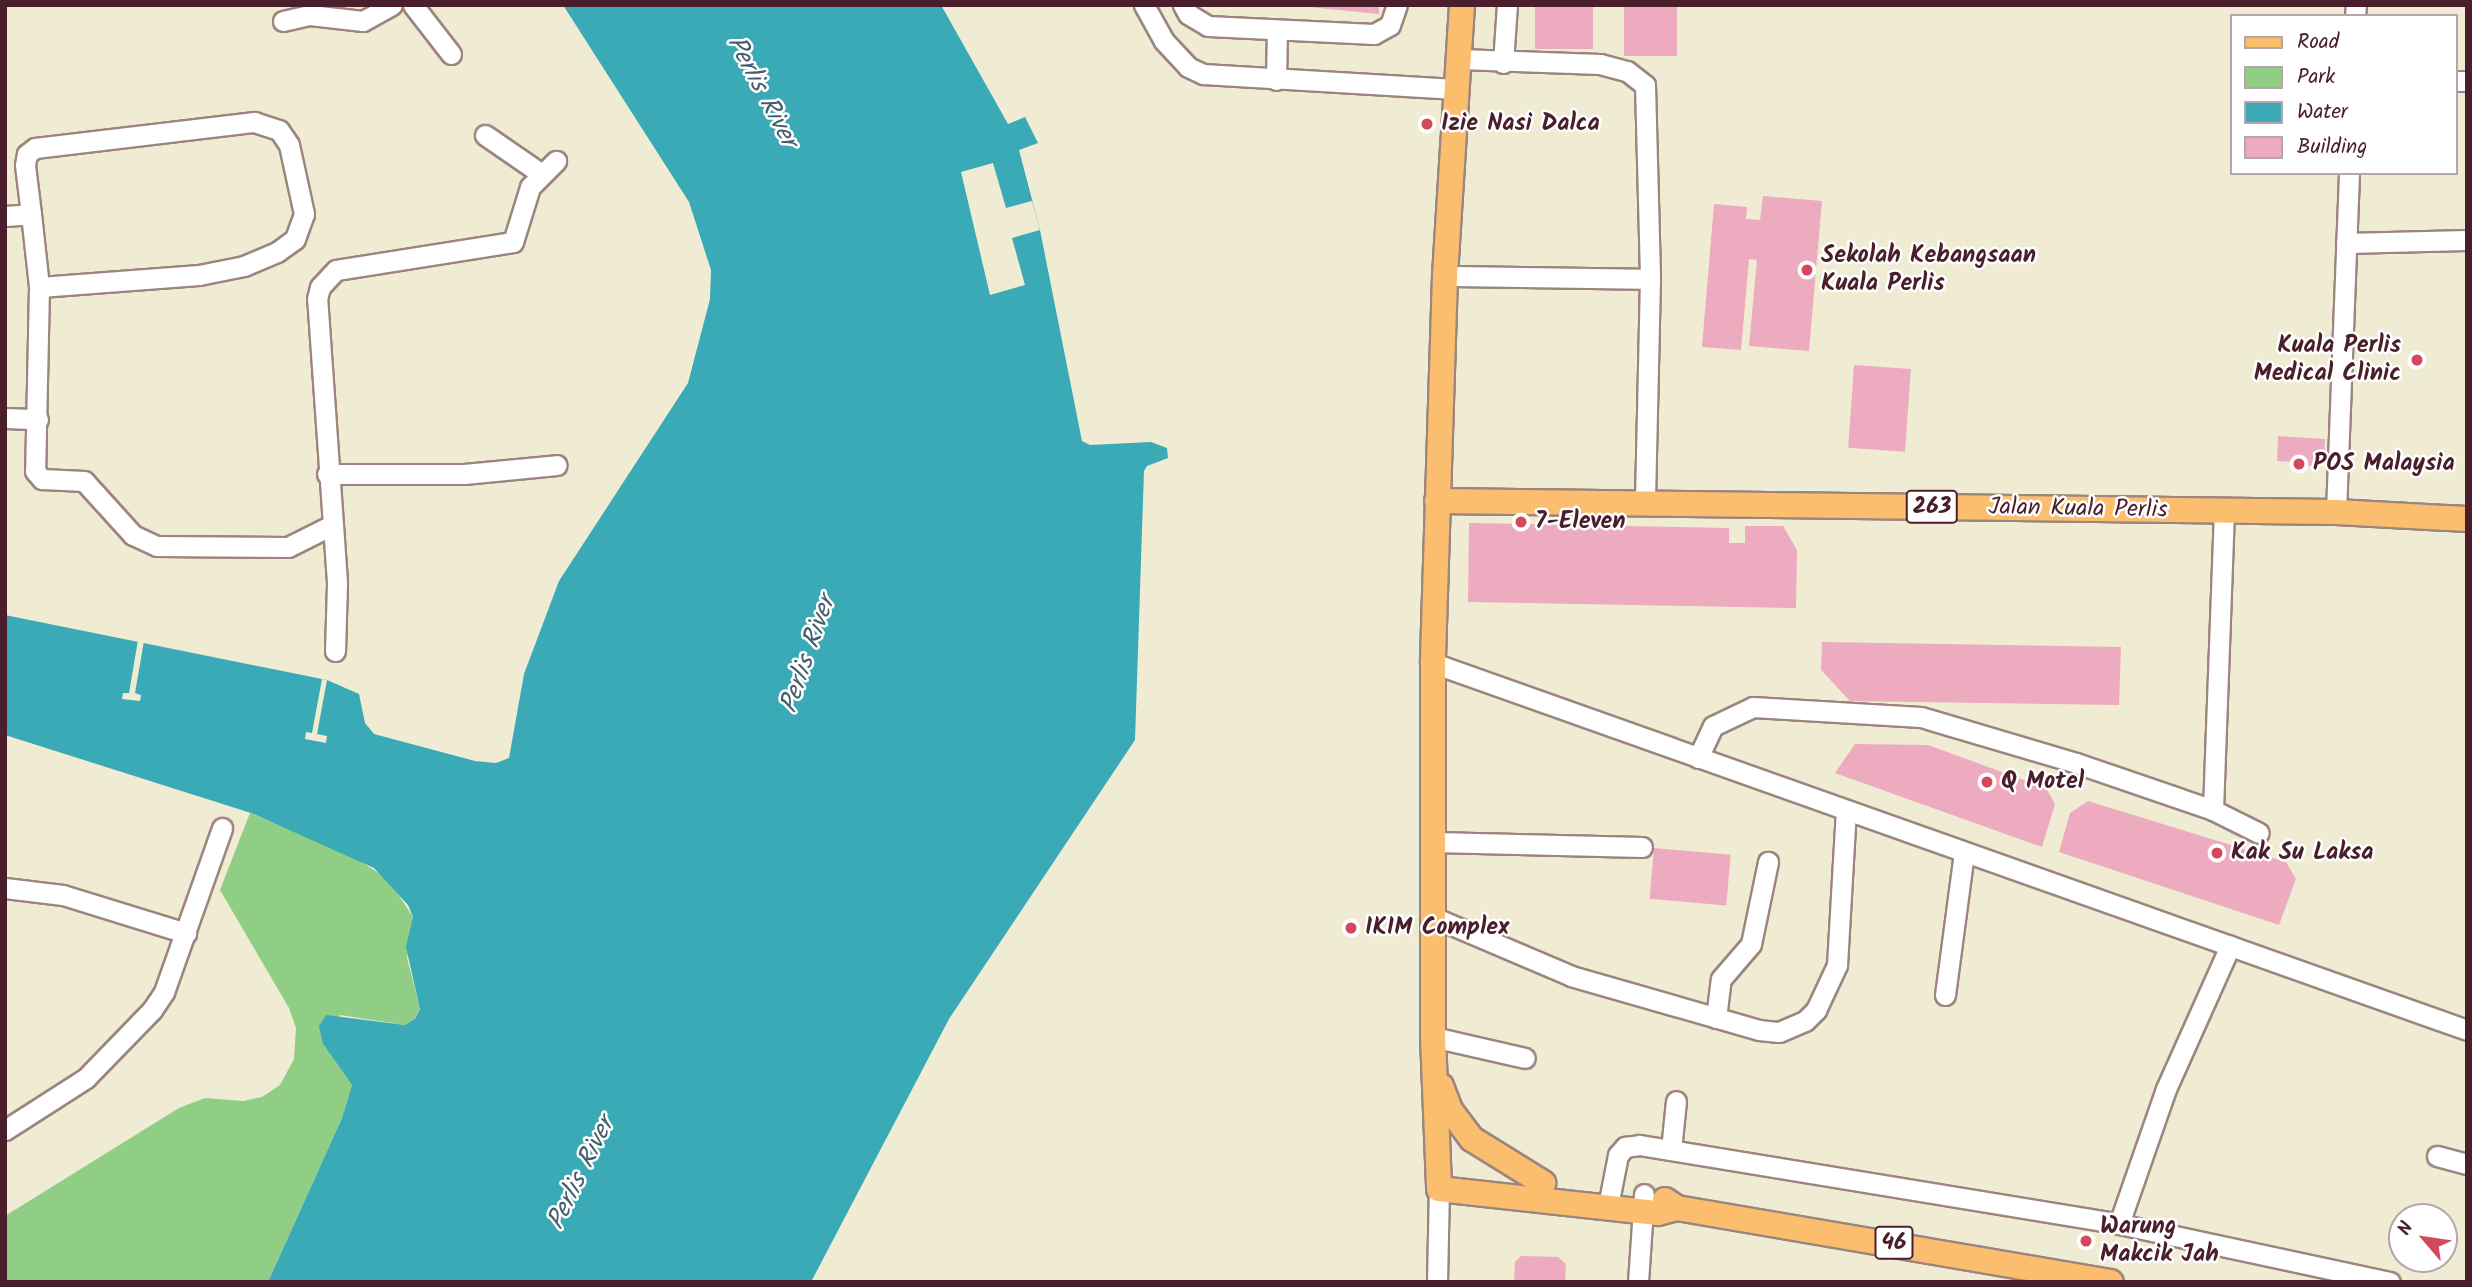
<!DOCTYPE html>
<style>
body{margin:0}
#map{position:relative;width:2472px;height:1287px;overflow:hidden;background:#f0ebd3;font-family:Kalam,sans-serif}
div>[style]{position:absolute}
.green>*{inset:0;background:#8fce84}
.water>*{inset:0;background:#3aaab7}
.pier>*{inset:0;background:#f0ebd3}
.building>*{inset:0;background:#edabbf;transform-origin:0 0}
.roads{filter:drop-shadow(2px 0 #9d857f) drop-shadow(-2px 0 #9d857f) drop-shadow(0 2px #9d857f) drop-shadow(0 -2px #9d857f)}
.minor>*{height:19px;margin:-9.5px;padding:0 9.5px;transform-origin:9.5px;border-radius:9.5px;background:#fff}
.major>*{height:24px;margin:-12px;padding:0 12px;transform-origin:12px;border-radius:12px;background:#fbbe6e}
.dots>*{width:19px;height:19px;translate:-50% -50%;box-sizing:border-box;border:4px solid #fff;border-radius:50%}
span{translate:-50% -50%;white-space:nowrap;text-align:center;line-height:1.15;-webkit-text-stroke:5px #fff;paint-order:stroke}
.shield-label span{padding:2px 5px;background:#fff;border:2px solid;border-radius:5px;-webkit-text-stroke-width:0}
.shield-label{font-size:23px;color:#4a1f2b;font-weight:700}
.poi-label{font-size:24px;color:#4a1f2b;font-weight:700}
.left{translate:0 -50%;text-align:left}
.right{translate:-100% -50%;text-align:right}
.street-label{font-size:24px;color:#4a1f2b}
.water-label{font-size:26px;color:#435e6a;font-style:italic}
.frame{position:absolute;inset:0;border:7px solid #4a1f2b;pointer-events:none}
.legend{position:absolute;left:2230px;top:14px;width:228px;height:161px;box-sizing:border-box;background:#fff;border:2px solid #b7a5aa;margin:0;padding:9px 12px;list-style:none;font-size:21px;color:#4a1f2b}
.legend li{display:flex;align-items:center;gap:14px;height:35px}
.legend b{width:35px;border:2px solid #b7a5aa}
.north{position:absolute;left:2388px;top:1203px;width:70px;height:70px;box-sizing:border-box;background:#fff;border:2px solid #b7a5aa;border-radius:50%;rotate:299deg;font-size:19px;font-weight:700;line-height:28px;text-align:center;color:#4a1f2b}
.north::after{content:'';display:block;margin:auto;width:24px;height:32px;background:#d1495b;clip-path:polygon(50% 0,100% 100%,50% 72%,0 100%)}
</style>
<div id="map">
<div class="green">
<i style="clip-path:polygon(250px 813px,352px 856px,388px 879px,413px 917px,407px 958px,420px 1008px,415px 1019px,405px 1025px,340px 1015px,323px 1044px,352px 1085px,342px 1118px,268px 1282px,5px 1282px,5px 1216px,179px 1108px,205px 1098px,243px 1101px,262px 1097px,280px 1085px,294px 1059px,296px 1028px,289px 1008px,220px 890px)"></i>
</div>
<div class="water">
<i style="clip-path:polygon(563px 5px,941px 5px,1008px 124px,1025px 117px,1038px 143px,1019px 150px,1040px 230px,1082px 441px,1090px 445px,1151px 442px,1167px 448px,1168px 458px,1147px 466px,1144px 471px,1135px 740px,949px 1019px,811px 1282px,268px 1282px,342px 1118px,352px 1085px,323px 1044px,319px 1026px,326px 1015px,405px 1025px,415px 1019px,420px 1009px,406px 947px,413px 917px,408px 905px,374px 868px,251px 813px,5px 735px,5px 615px,327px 680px,359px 694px,365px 723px,374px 734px,475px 761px,496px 763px,509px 758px,524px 674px,559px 581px,688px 383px,710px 299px,711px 270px,689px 202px)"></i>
</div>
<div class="pier">
<i style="clip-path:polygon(993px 163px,1006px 208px,1032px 201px,1040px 230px,1012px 238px,1025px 285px,990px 295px,961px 172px)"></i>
<i style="clip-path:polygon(138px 640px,144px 641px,135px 693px,141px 695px,140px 701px,122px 699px,123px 693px,129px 693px)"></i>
<i style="clip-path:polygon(322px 679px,327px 680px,317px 734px,327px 736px,326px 743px,305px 739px,306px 732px,312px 733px)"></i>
</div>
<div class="building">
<i style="clip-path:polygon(1289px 5px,1379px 5px,1379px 14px)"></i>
<i style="left:1535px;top:5px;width:58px;height:44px"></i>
<i style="left:1624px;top:5px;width:53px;height:51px"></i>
<i style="clip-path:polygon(1763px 196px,1822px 201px,1809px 351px,1749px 346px,1757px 260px,1749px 259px,1741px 350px,1702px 347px,1714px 204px,1747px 207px,1746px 219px,1760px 220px)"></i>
<i style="left:1854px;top:365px;width:57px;height:83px;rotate:4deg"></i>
<i style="clip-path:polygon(2278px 436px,2325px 439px,2324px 464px,2295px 468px,2296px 462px,2277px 461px)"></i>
<i style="clip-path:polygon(1469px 523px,1729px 528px,1729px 543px,1745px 543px,1745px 526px,1783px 526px,1797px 550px,1796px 608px,1468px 602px)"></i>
<i style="clip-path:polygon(1822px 642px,2121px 647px,2119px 705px,1850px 701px,1821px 670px)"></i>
<i style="clip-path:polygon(1855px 744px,1928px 745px,2046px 788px,2055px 804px,2042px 847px,1835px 773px)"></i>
<i style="clip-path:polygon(2088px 801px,2286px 862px,2296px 879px,2279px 925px,2059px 852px,2070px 813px)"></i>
<i style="left:1654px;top:848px;width:77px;height:51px;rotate:5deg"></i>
<i style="clip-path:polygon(1521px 1256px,1558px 1257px,1566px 1264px,1565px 1282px,1514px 1282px,1515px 1262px)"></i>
</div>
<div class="roads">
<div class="minor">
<i style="left:413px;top:5px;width:62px;rotate:52.2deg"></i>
<i style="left:1144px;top:5px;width:41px;rotate:60.9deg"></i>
<i style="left:1164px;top:41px;width:35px;rotate:47deg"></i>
<i style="left:1188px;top:67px;width:17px;rotate:25deg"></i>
<i style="left:1203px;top:74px;width:253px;rotate:3.4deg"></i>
<i style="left:1183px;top:5px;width:10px;rotate:61deg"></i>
<i style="left:1188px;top:14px;width:23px;rotate:31deg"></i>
<i style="left:1208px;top:26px;width:166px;rotate:2.8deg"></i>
<i style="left:1374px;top:34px;width:18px;rotate:-29deg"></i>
<i style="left:1390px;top:25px;width:21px;rotate:-71deg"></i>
<i style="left:2355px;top:16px;width:11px;rotate:-85deg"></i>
<i style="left:283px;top:21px;width:28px;rotate:-13deg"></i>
<i style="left:310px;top:15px;width:53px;rotate:6.5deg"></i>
<i style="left:363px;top:21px;width:33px;rotate:-29deg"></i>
<i style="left:1459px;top:59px;width:141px;rotate:2deg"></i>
<i style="left:1600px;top:64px;width:28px;rotate:15deg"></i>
<i style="left:1627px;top:71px;width:23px;rotate:38deg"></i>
<i style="left:1645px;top:85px;width:194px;rotate:88.5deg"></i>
<i style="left:1650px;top:279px;width:226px;rotate:91.3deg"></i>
<i style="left:1503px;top:63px;width:58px;rotate:-86.1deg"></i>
<i style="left:1276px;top:80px;width:50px;rotate:-88.9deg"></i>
<i style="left:2456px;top:81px;width:11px"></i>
<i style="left:485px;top:135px;width:67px;rotate:34.6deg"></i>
<i style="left:31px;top:214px;width:73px;rotate:83.7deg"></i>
<i style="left:5px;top:216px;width:26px;rotate:-4deg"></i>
<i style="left:31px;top:214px;width:49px;rotate:-97deg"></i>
<i style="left:25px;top:165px;width:11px;rotate:-80deg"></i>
<i style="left:27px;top:154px;width:10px;rotate:-37deg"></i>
<i style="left:35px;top:148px;width:221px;rotate:-6.8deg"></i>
<i style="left:254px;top:122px;width:26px;rotate:18deg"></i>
<i style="left:279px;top:130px;width:18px;rotate:56deg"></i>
<i style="left:289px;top:145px;width:71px;rotate:77.7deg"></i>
<i style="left:304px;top:214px;width:27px;rotate:110deg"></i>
<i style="left:295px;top:239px;width:22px;rotate:144deg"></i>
<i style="left:277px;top:252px;width:36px;rotate:157deg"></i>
<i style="left:244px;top:266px;width:46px;rotate:168.7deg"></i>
<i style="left:199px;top:275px;width:160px;rotate:175.7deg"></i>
<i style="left:39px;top:287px;width:184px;rotate:91.2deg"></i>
<i style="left:35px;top:471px;width:11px;rotate:49deg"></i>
<i style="left:42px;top:479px;width:42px;rotate:2.7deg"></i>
<i style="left:84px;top:481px;width:73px;rotate:47.8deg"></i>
<i style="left:133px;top:535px;width:26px;rotate:25deg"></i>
<i style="left:157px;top:546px;width:131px;rotate:0.4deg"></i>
<i style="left:288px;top:547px;width:47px;rotate:-26.6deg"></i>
<i style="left:2346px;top:243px;width:121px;rotate:-1.4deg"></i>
<i style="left:1445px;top:276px;width:205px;rotate:0.8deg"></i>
<i style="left:5px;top:418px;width:33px;rotate:2deg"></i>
<i style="left:327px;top:474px;width:137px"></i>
<i style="left:464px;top:474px;width:93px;rotate:-5.5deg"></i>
<i style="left:2336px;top:512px;width:339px;rotate:-87.8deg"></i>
<i style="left:335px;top:651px;width:69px;rotate:-88.3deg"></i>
<i style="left:337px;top:582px;width:284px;rotate:-94deg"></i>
<i style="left:317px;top:299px;width:12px;rotate:-76deg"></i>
<i style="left:320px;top:287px;width:23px;rotate:-47deg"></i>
<i style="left:336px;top:270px;width:179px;rotate:-9deg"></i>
<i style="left:513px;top:242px;width:58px;rotate:-72.8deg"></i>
<i style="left:530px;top:187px;width:37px;rotate:-45deg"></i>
<i style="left:1433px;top:663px;width:1097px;rotate:19.54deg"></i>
<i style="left:1698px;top:758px;width:35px;rotate:-65deg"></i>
<i style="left:1713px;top:726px;width:44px;rotate:-25.4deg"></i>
<i style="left:1753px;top:707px;width:168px;rotate:3.4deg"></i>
<i style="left:1921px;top:717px;width:162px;rotate:16.5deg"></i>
<i style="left:2076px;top:763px;width:145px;rotate:18.9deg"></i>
<i style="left:2213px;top:810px;width:51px;rotate:26.6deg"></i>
<i style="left:2213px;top:810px;width:299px;rotate:-87.9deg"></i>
<i style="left:1434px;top:842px;width:208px;rotate:1.4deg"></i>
<i style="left:5px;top:888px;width:58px;rotate:6.9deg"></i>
<i style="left:63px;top:895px;width:129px;rotate:17.2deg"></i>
<i style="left:1433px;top:917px;width:150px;rotate:23.1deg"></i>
<i style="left:1571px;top:976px;width:196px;rotate:16deg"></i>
<i style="left:1759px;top:1030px;width:20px;rotate:6deg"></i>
<i style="left:1779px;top:1032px;width:28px;rotate:-23deg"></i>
<i style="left:1805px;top:1021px;width:16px;rotate:-45deg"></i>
<i style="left:1816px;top:1010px;width:50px;rotate:-65deg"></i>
<i style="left:1837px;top:965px;width:155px;rotate:-86.7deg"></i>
<i style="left:1945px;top:995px;width:144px;rotate:-82.4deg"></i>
<i style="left:1716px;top:1018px;width:39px;rotate:-83deg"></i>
<i style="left:1721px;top:979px;width:46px;rotate:-49.4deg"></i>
<i style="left:1751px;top:944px;width:84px;rotate:-78.3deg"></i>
<i style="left:1433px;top:1037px;width:94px;rotate:12.9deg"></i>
<i style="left:5px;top:1130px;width:96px;rotate:-32.7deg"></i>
<i style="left:86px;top:1078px;width:95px;rotate:-45.9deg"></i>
<i style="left:152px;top:1010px;width:22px;rotate:-56deg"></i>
<i style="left:164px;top:992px;width:174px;rotate:-70.5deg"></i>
<i style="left:1671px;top:1150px;width:49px;rotate:-84.2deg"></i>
<i style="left:2437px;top:1156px;width:31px;rotate:15deg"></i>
<i style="left:1608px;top:1206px;width:52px;rotate:-78.9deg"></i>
<i style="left:1618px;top:1155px;width:11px;rotate:-49deg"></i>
<i style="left:1625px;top:1147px;width:14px;rotate:-8deg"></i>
<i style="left:1639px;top:1145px;width:486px;rotate:9.3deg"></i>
<i style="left:2119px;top:1224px;width:277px;rotate:12.1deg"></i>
<i style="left:2119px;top:1224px;width:143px;rotate:-70.8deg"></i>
<i style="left:2166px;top:1089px;width:157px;rotate:-65.9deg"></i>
<i style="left:1437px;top:1282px;width:93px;rotate:-88.8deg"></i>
<i style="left:1638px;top:1282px;width:88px;rotate:-86.1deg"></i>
</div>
<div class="major">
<i style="left:1462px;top:5px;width:272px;rotate:93.6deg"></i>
<i style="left:1445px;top:276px;width:387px;rotate:91.8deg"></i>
<i style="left:1433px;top:663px;width:374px;rotate:90deg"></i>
<i style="left:1433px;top:1037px;width:152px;rotate:87.7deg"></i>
<i style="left:1439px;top:1189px;width:220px;rotate:6.3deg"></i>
<i style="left:1658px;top:1213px;width:20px;rotate:-15deg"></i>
<i style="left:1437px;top:501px;width:899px;rotate:0.7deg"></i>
<i style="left:2336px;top:512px;width:131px;rotate:3.1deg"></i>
<i style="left:1441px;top:1086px;width:26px;rotate:69deg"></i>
<i style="left:1450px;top:1110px;width:36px;rotate:53deg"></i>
<i style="left:1472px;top:1139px;width:84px;rotate:31.8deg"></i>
<i style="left:1665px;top:1200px;width:14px;rotate:34deg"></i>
<i style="left:1677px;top:1208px;width:440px;rotate:9.7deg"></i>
</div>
</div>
<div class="dots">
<i style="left:1427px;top:124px;background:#d1495b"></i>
<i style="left:1807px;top:270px;background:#d1495b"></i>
<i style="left:2417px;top:360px;background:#d1495b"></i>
<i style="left:2299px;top:464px;background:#d1495b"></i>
<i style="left:1521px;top:522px;background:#d1495b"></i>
<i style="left:1987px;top:782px;background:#d1495b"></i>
<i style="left:2217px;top:853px;background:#d1495b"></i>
<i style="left:1351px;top:928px;background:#d1495b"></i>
<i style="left:2086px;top:1241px;background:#d1495b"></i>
</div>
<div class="shield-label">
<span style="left:1932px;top:507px">263</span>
<span style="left:1894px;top:1243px">46</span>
</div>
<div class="poi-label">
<span class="left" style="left:1441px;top:124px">Izie Nasi Dalca</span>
<span class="left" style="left:1821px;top:270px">Sekolah Kebangsaan<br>Kuala Perlis</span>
<span class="right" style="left:2401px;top:360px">Kuala Perlis<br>Medical Clinic</span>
<span class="left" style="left:2313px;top:464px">POS Malaysia</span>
<span class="left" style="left:1535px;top:522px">7-Eleven</span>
<span class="left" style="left:2001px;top:782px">Q Motel</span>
<span class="left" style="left:2231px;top:853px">Kak Su Laksa</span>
<span class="left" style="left:1365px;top:928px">IKIM Complex</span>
<span class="left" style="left:2100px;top:1241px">Warung<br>Makcik Jah</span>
</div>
<div class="street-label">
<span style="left:2078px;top:509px;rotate:1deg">Jalan Kuala Perlis</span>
</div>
<div class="water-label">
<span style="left:761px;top:92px;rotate:62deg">Perlis River</span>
<span style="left:809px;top:655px;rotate:-71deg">Perlis River</span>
<span style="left:582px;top:1174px;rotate:-64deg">Perlis River</span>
</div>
<div class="frame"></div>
<ul class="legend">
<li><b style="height:9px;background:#fbbe6e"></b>Road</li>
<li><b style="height:19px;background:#8fce84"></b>Park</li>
<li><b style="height:19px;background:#3aaab7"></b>Water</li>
<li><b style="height:19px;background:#edabbf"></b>Building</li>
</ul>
<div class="north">N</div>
</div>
